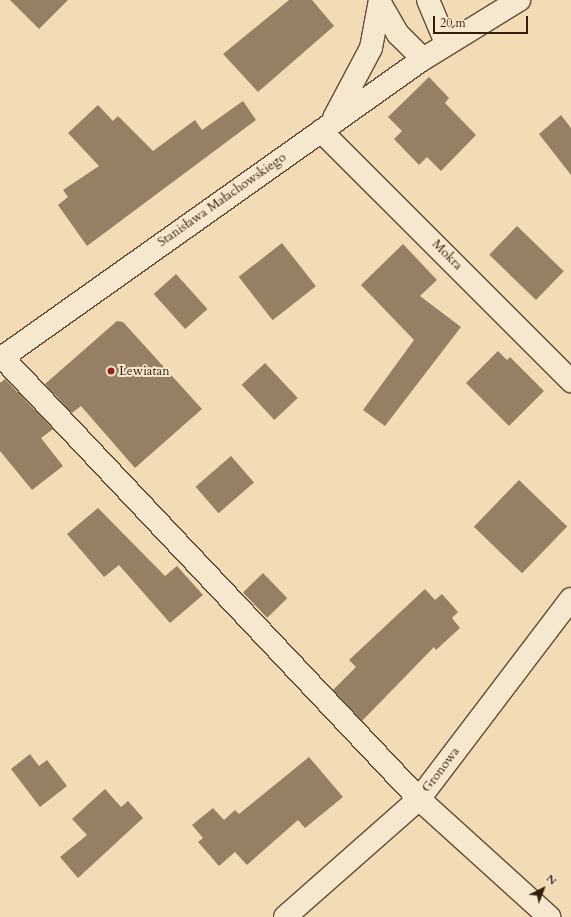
<!DOCTYPE html>
<meta charset="utf-8">
<style>
body{margin:0}
#map{position:relative;width:571px;height:917px;overflow:hidden;background:#f1dcb5;font-family:Cardo,serif}
div>[style]{position:absolute}
.building>*{inset:0;background:#968063;transform-origin:0 0}
.roads{filter:drop-shadow(1px 0 #634d36) drop-shadow(-1px 0 #634d36) drop-shadow(0 1px #634d36) drop-shadow(0 -1px #634d36)}
.street>*{height:22px;margin:-11px;padding:0 11px;transform-origin:11px;border-radius:11px;background:#f6e8cf}
.secondary>*{height:22px;margin:-11px;padding:0 11px;transform-origin:11px;border-radius:11px;background:#f6e8cf}
.dots>*{width:11px;height:11px;translate:-50% -50%;box-sizing:border-box;border:2px solid #f6e8cf;border-radius:50%}
span{translate:-50% -50%;white-space:nowrap;text-align:center;line-height:1.15;-webkit-text-stroke:4px #f6e8cf;paint-order:stroke}
.street-label{font-size:13px;color:#341d0b}
.poi-label{font-size:13px;color:#341d0b}
.left{translate:0 -50%;text-align:left}
.north{position:absolute;left:523px;top:869px;width:40px;height:40px;-webkit-text-stroke:3px #f6e8cf;paint-order:stroke;rotate:42deg;font-size:11px;font-weight:700;line-height:16px;text-align:center;color:#341d0b}
.north::after{content:'';display:block;margin:auto;width:14px;height:18px;background:#341d0b;clip-path:polygon(50% 0,100% 100%,50% 72%,0 100%)}
.scale{position:absolute;left:433px;top:16px;width:95px;height:18px;box-sizing:border-box;border:2px solid #341d0b;border-top:0;padding-left:5px;font-size:12px;line-height:14px;white-space:nowrap;color:#341d0b;-webkit-text-stroke:3px #f6e8cf;paint-order:stroke}
</style>
<div id="map">
<div class="building">
<i style="clip-path:polygon(10px 0,68px 0,39px 29px)"></i>
<i style="clip-path:polygon(289px 0,312px 0,334px 26px,258px 92px,223px 54px)"></i>
<i style="clip-path:polygon(429px 77px,449px 98px,445px 103px,476px 135px,441px 171px,427px 157px,419px 165px,394px 139px,402px 131px,388px 117px)"></i>
<i style="clip-path:polygon(243px 101px,256px 120px,87px 246px,58px 205px,68px 197px,63px 190px,99px 166px,68px 133px,98px 105px,113px 121px,118px 116px,153px 151px,195px 120px,202px 130px)"></i>
<i style="clip-path:polygon(561px 115px,571px 128px,571px 175px,539px 134px)"></i>
<i style="left:517px;top:226px;width:65px;height:40px;rotate:44deg"></i>
<i style="left:282px;top:243px;width:55px;height:55px;rotate:52deg"></i>
<i style="clip-path:polygon(403px 244px,437px 280px,420px 296px,461px 327px,385px 426px,363px 410px,414px 340px,361px 285px)"></i>
<i style="left:176px;top:274px;width:47px;height:30px;rotate:48deg"></i>
<i style="clip-path:polygon(117px 321px,123px 322px,202px 409px,135px 468px,81px 406px,72px 413px,45px 384px)"></i>
<i style="clip-path:polygon(498px 351px,507px 360px,510px 357px,544px 391px,509px 426px,466px 383px)"></i>
<i style="left:265px;top:363px;width:48px;height:32px;rotate:47deg"></i>
<i style="clip-path:polygon(5px 379px,53px 429px,41px 438px,63px 466px,32px 490px,0 451px,0 383px)"></i>
<i style="left:231px;top:456px;width:35px;height:47px;rotate:49deg"></i>
<i style="left:519px;top:480px;width:67px;height:65px;rotate:44deg"></i>
<i style="clip-path:polygon(98px 508px,165px 576px,177px 566px,203px 595px,170px 623px,119px 565px,104px 577px,67px 534px)"></i>
<i style="left:263px;top:573px;width:35px;height:28px;rotate:46deg"></i>
<i style="clip-path:polygon(425px 589px,435px 600px,442px 594px,458px 612px,452px 618px,460px 628px,436px 650px,434px 647px,362px 721px,333px 690px,356px 667px,349px 660px)"></i>
<i style="clip-path:polygon(30px 754px,39px 766px,47px 760px,67px 786px,40px 807px,11px 769px)"></i>
<i style="clip-path:polygon(309px 757px,343px 797px,305px 828px,298px 820px,247px 865px,235px 852px,219px 866px,198px 842px,203px 838px,192px 825px,213px 808px,224px 820px,235px 810px,239px 814px)"></i>
<i style="clip-path:polygon(105px 789px,121px 807px,128px 801px,143px 818px,78px 878px,60px 857px,87px 835px,72px 819px)"></i>
</div>
<div class="roads">
<div class="street">
<i style="left:321px;top:131px;width:354px;rotate:45deg"></i>
<i style="left:3px;top:358px;width:606px;rotate:46.67deg"></i>
<i style="left:419px;top:799px;width:176px;rotate:42.2deg"></i>
<i style="left:285px;top:917px;width:179px;rotate:-41.4deg"></i>
<i style="left:419px;top:799px;width:251px;rotate:-52.8deg"></i>
</div>
<div class="secondary">
<i style="left:428px;top:0;width:47px;rotate:67.3deg"></i>
<i style="left:380px;top:3px;width:36px;rotate:60deg"></i>
<i style="left:398px;top:34px;width:35px;rotate:45deg"></i>
<i style="left:334px;top:118px;width:79px;rotate:-62.1deg"></i>
<i style="left:371px;top:48px;width:49px;rotate:-79.4deg"></i>
<i style="left:0;top:359px;width:519px;rotate:-35.35deg"></i>
<i style="left:423px;top:59px;width:113px;rotate:-31.6deg"></i>
</div>
</div>
<div class="dots">
<i style="left:111px;top:371px;background:#8f2418"></i>
</div>
<div class="street-label">
<span style="left:222px;top:200px;rotate:-35deg">Stanisława Małachowskiego</span>
<span style="left:447px;top:255px;rotate:45deg">Mokra</span>
<span style="left:441px;top:770px;rotate:-53deg">Gronowa</span>
</div>
<div class="poi-label">
<span class="left" style="left:119px;top:371px">Lewiatan</span>
</div>
<div class="north">N</div>
<div class="scale">20 m</div>
</div>
